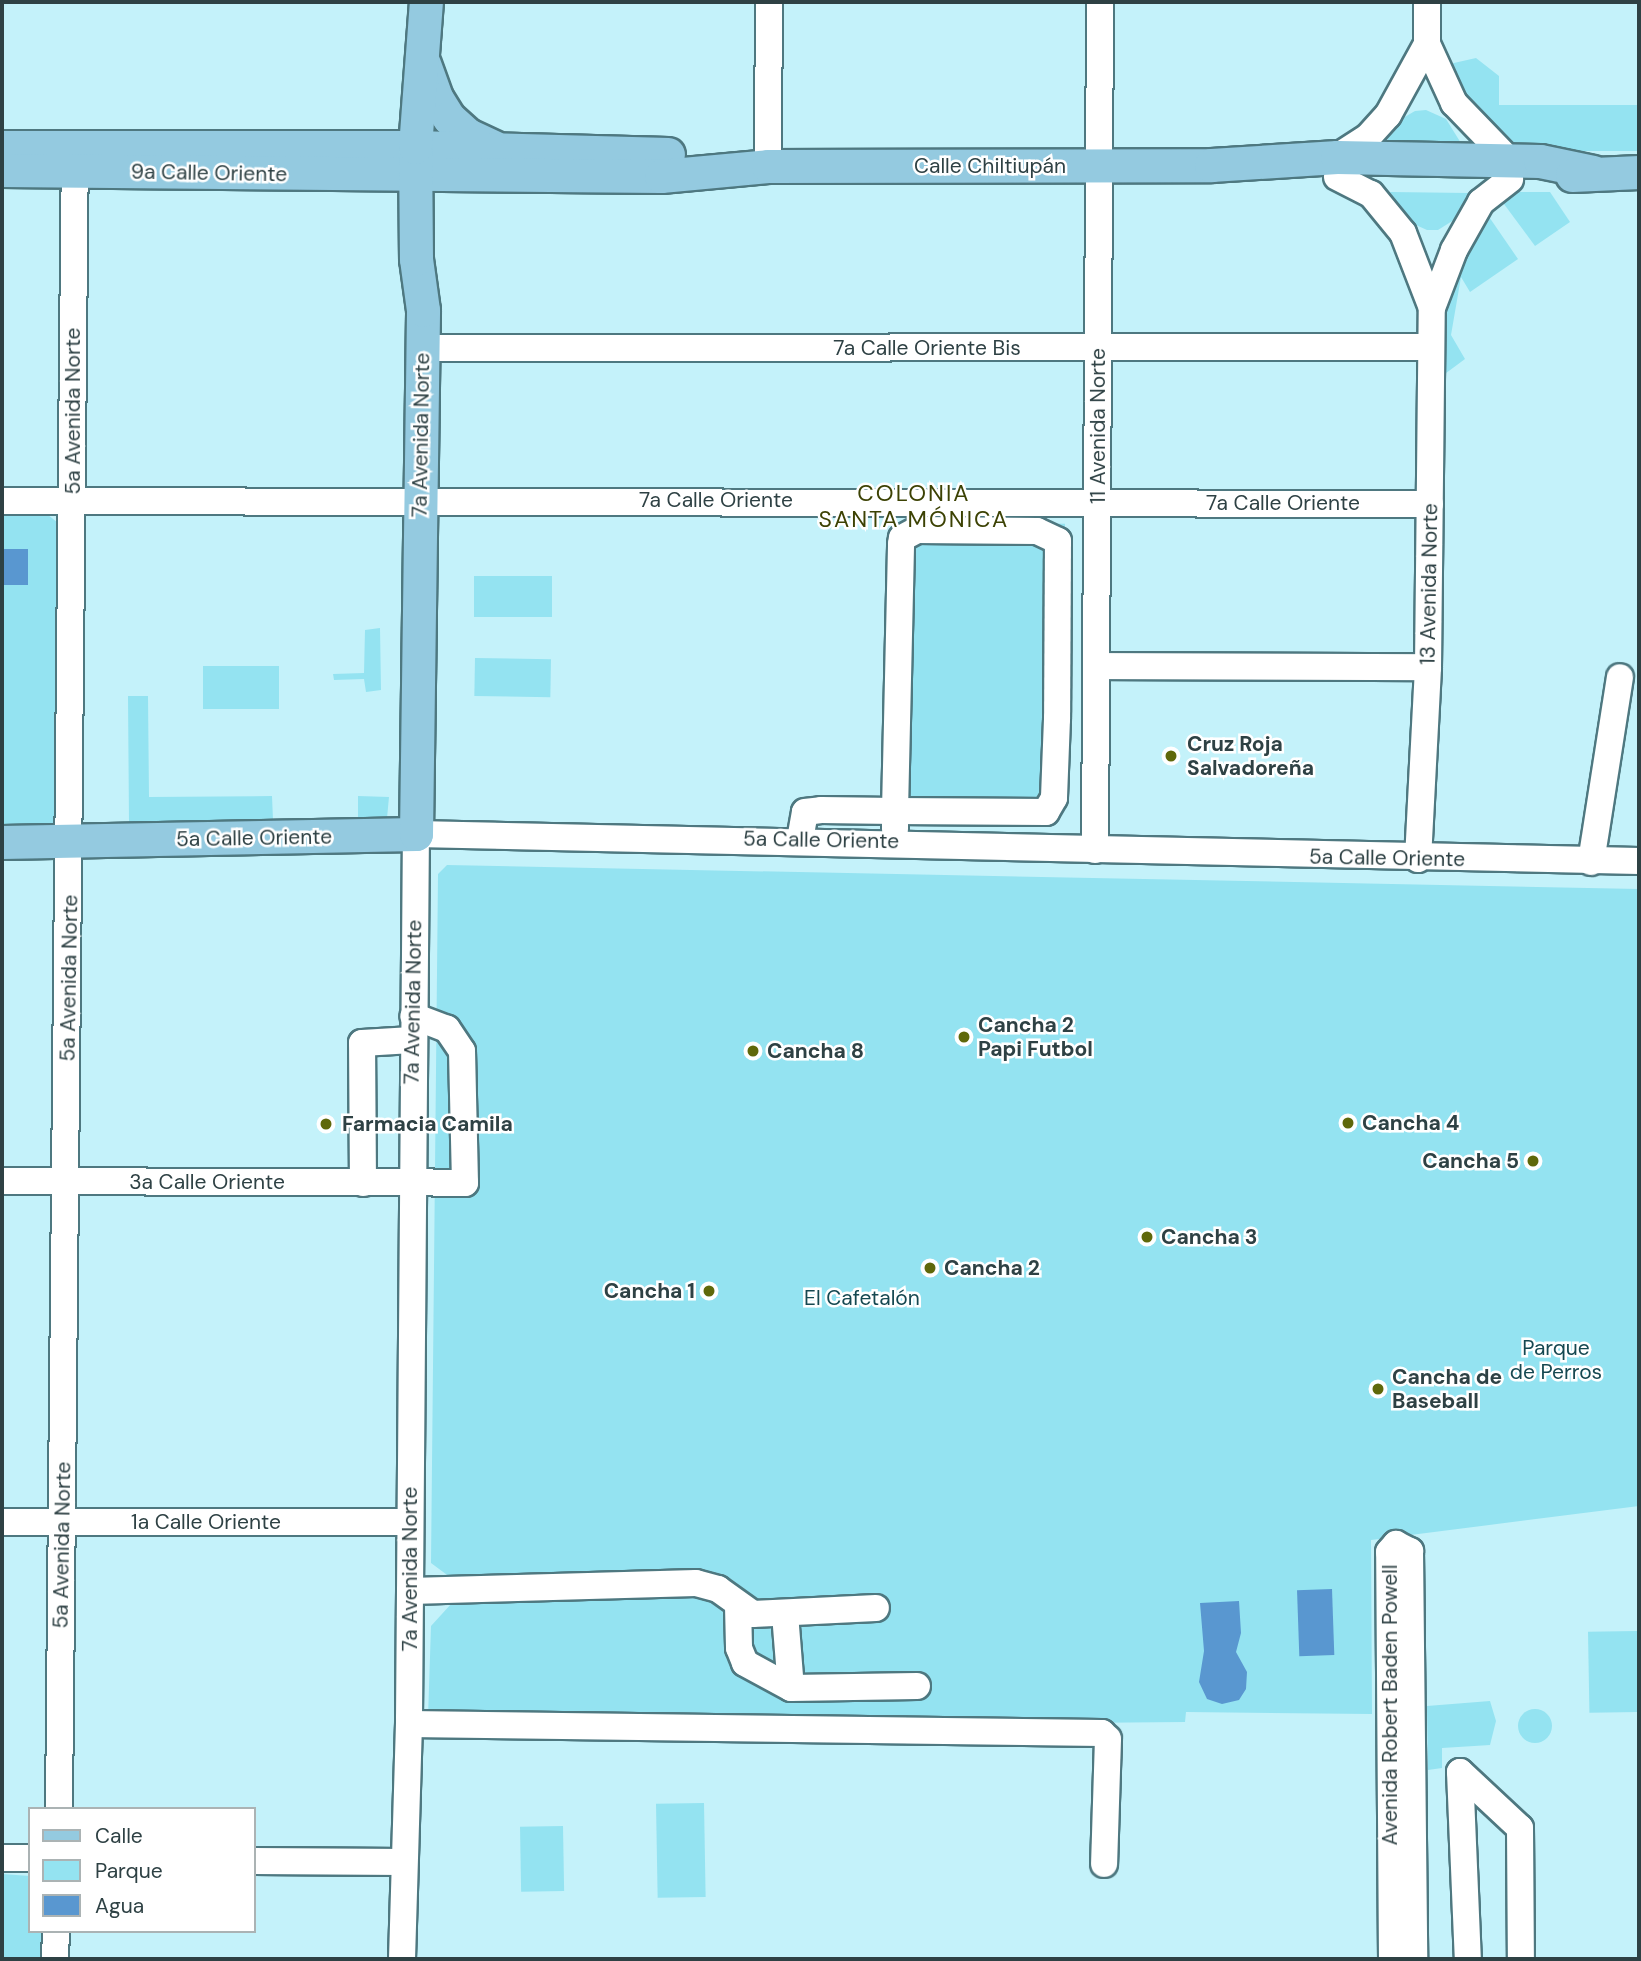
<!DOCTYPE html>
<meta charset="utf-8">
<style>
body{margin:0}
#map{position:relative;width:1641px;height:1961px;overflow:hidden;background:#c4f2fa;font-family:"DM Sans",sans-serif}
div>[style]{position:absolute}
.green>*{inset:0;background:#94e3f1;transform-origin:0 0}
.round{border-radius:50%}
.water>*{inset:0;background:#5997d0;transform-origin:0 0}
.roads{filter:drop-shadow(2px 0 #4e7880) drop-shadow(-2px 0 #4e7880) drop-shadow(0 2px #4e7880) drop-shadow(0 -2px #4e7880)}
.minor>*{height:26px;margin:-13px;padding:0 13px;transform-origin:13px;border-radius:13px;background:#fff}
.major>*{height:33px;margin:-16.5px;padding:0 16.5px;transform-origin:16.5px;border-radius:16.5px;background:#94cae0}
.dots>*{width:19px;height:19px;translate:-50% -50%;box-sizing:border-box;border:4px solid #fff;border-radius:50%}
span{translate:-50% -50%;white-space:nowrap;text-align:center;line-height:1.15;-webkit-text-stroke:5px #fff;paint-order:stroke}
.street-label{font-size:21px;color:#2e4144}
.poi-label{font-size:21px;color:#2e4144;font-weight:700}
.left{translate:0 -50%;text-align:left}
.right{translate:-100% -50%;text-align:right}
.park-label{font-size:21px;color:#154851}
.neighbourhood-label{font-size:23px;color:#3c4204;letter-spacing:2px}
.frame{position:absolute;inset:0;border:4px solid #2e4144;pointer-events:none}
.legend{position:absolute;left:28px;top:1807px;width:228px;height:126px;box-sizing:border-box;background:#fff;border:2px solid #abb3b4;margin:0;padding:9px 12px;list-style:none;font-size:21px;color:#2e4144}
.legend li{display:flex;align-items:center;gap:14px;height:35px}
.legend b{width:35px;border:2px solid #abb3b4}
</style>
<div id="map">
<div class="green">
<i style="clip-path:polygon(1476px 58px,1499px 76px,1499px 105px,1639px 105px,1639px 151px,1513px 151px,1485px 128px,1445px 65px)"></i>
<i style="clip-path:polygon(1426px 110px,1446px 119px,1464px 148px,1384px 147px,1396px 122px,1415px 111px)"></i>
<i style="clip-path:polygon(1390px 192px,1469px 193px,1457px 218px,1438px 230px,1427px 230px,1407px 221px)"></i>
<i style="clip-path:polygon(1513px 192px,1550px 192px,1570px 222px,1535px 246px,1501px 200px)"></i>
<i style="clip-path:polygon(1485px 211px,1518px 259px,1470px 292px,1461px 277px,1451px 335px,1465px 359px,1434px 382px,1436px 308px)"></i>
<i style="clip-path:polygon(2px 506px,37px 506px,68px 531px,66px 820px,49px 836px,2px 836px)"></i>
<i style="left:904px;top:521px;width:161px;height:278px;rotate:1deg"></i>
<i style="left:474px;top:576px;width:78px;height:41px"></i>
<i style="clip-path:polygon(380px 628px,381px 690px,366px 692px,364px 679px,334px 680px,333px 674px,364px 673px,365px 630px)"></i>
<i style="left:475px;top:658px;width:76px;height:38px;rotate:1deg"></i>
<i style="left:279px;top:666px;width:43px;height:76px;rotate:90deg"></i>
<i style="clip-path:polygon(128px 696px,148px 696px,149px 797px,272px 796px,273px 820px,129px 822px)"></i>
<i style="clip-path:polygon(358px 796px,389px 797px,387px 818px,358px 831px)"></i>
<i style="clip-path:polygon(447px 865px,1639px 889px,1639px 1506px,1371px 1540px,1372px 1714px,1186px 1712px,1185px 1722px,949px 1724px,428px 1718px,431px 1626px,462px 1592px,462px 1586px,431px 1563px,438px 874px)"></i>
<i style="left:1637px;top:1631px;width:81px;height:49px;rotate:89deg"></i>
<i style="clip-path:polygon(1490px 1701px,1496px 1721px,1490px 1745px,1442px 1748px,1442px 1768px,1428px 1770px,1427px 1706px)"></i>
<i class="round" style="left:1518px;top:1709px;width:34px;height:34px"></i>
<i style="left:704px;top:1803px;width:94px;height:48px;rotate:89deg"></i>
<i style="left:563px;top:1826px;width:65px;height:43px;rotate:89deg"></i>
<i style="clip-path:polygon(2px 1874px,30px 1876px,30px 1931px,43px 1931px,43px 1959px,2px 1959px)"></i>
</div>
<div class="water">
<i style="left:28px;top:549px;width:36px;height:26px;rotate:90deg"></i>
<i style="left:1332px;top:1589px;width:66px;height:35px;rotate:88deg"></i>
<i style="clip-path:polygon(1239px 1601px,1241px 1633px,1236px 1652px,1247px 1672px,1246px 1689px,1239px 1700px,1222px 1704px,1207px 1699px,1199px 1682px,1204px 1651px,1200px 1603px)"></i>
</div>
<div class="roads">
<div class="minor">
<i style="left:1427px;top:2px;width:42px;rotate:90deg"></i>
<i style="left:1427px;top:44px;width:65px;rotate:65.4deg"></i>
<i style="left:1454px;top:103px;width:81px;rotate:46deg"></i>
<i style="left:1337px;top:157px;width:37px;rotate:-33deg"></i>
<i style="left:1368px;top:137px;width:30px;rotate:-48deg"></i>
<i style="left:1388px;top:115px;width:81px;rotate:-61.2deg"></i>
<i style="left:768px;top:166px;width:164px;rotate:-89.7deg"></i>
<i style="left:1337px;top:177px;width:38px;rotate:27deg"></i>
<i style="left:1371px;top:194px;width:50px;rotate:50.6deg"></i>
<i style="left:1403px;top:233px;width:80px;rotate:68.9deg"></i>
<i style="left:422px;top:348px;width:1009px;rotate:-0.06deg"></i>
<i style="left:2px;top:501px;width:1428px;rotate:0.12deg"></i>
<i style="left:917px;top:530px;width:120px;rotate:0.5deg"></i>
<i style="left:1037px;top:531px;width:23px;rotate:25deg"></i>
<i style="left:1058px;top:541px;width:178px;rotate:90.3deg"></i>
<i style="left:1057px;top:719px;width:79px;rotate:92.2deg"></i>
<i style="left:1054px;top:798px;width:16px;rotate:120deg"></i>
<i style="left:1046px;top:812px;width:151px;rotate:-179.6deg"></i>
<i style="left:895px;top:811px;width:267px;rotate:-88.7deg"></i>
<i style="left:901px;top:544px;width:6px;rotate:-81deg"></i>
<i style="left:902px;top:538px;width:17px;rotate:-28deg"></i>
<i style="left:1098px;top:666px;width:330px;rotate:0.2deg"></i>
<i style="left:800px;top:840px;width:28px;rotate:-80deg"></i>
<i style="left:805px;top:812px;width:16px;rotate:-7deg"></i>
<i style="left:821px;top:810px;width:74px;rotate:0.8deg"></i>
<i style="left:895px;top:811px;width:18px;rotate:90deg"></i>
<i style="left:1095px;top:850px;width:848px;rotate:-89.66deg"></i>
<i style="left:1418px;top:859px;width:192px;rotate:-87deg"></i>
<i style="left:1428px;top:667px;width:359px;rotate:-89.4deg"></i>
<i style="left:1432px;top:308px;width:62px;rotate:-69.2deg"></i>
<i style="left:1454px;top:250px;width:55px;rotate:-60.6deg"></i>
<i style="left:1481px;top:202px;width:37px;rotate:-38deg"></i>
<i style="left:1591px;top:862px;width:187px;rotate:-81.1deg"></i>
<i style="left:2px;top:1181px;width:463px;rotate:0.2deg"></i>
<i style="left:465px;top:1183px;width:132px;rotate:-91.3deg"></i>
<i style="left:462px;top:1051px;width:27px;rotate:-124deg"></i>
<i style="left:447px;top:1029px;width:36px;rotate:-159deg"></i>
<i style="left:363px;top:1183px;width:140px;rotate:-90.4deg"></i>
<i style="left:362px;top:1043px;width:50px;rotate:-3.4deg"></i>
<i style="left:2px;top:1522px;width:408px"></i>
<i style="left:410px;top:1591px;width:286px;rotate:-1.6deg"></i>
<i style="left:696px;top:1583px;width:23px;rotate:15deg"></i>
<i style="left:718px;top:1589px;width:43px;rotate:35.5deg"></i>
<i style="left:753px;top:1614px;width:123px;rotate:-2.8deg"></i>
<i style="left:738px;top:1606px;width:42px;rotate:88.6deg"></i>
<i style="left:739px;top:1648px;width:16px;rotate:68deg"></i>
<i style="left:745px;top:1663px;width:52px;rotate:28.5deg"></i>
<i style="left:791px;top:1688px;width:126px;rotate:-0.9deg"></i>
<i style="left:785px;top:1614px;width:74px;rotate:85.4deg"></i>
<i style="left:409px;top:1724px;width:693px;rotate:0.74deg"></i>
<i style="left:1102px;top:1733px;width:8px;rotate:45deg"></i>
<i style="left:1108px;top:1739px;width:125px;rotate:91.8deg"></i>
<i style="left:1460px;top:1772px;width:82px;rotate:43deg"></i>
<i style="left:1520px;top:1828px;width:131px;rotate:89.6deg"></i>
<i style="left:1460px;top:1772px;width:187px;rotate:87.6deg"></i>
<i style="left:59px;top:1809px;width:1657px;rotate:-89.45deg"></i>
<i style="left:2px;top:1858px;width:28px"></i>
<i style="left:254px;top:1861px;width:150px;rotate:0.4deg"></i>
<i style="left:55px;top:1959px;width:28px;rotate:-88deg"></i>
<i style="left:402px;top:1959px;width:241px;rotate:-88.3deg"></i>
<i style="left:409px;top:1718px;width:884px;rotate:-89.55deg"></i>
<i style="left:416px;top:834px;width:1223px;rotate:1.26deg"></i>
<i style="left:1392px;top:1959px;width:407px;rotate:-90.4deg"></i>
<i style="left:1389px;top:1552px;width:11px;rotate:-49deg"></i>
<i style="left:1396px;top:1544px;width:16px;rotate:27deg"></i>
<i style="left:1410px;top:1551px;width:408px;rotate:89.4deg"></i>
</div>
<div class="major">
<i style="left:424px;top:64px;width:37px;rotate:70deg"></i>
<i style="left:437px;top:99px;width:22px;rotate:58deg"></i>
<i style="left:449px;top:118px;width:25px;rotate:42deg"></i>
<i style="left:468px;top:135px;width:29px;rotate:25deg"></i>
<i style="left:2px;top:147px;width:413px"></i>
<i style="left:415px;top:147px;width:253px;rotate:1.6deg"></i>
<i style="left:2px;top:170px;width:659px;rotate:0.52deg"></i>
<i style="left:661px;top:176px;width:107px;rotate:-5.3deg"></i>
<i style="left:768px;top:166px;width:443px;rotate:-0.1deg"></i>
<i style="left:1211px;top:165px;width:126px;rotate:-3.6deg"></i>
<i style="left:1337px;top:157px;width:203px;rotate:1.1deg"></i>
<i style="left:1540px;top:161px;width:54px;rotate:11.7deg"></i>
<i style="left:1572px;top:175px;width:67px;rotate:-2.6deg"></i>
<i style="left:2px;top:842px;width:414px;rotate:-1.1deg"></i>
<i style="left:416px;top:834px;width:524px;rotate:-89.23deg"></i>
<i style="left:423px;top:310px;width:51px;rotate:-97.8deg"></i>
<i style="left:416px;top:259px;width:112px;rotate:-90.5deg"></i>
<i style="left:415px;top:147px;width:145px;rotate:-85.7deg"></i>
</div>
</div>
<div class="dots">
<i style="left:1171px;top:756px;background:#5f680a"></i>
<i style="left:964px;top:1037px;background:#5f680a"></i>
<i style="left:753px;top:1051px;background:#5f680a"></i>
<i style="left:1348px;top:1123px;background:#5f680a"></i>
<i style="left:326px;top:1124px;background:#5f680a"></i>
<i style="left:1533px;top:1161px;background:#5f680a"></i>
<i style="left:1147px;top:1237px;background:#5f680a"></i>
<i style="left:930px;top:1268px;background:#5f680a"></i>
<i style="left:709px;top:1291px;background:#5f680a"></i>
<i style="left:1378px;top:1389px;background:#5f680a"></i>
</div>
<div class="street-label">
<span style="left:990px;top:166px">Calle Chiltiupán</span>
<span style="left:209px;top:173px;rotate:1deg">9a Calle Oriente</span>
<span style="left:927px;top:348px">7a Calle Oriente Bis</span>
<span style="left:73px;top:411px;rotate:-90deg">5a Avenida Norte</span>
<span style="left:1098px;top:426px;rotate:-90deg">11 Avenida Norte</span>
<span style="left:421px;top:435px;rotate:-89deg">7a Avenida Norte</span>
<span style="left:716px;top:500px">7a Calle Oriente</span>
<span style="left:1283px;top:503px">7a Calle Oriente</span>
<span style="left:1429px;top:584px;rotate:-89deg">13 Avenida Norte</span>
<span style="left:254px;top:838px;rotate:-1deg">5a Calle Oriente</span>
<span style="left:821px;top:840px;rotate:1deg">5a Calle Oriente</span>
<span style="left:1387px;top:858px;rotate:1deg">5a Calle Oriente</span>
<span style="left:69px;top:978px;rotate:-89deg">5a Avenida Norte</span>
<span style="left:413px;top:1002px;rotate:-89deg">7a Avenida Norte</span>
<span style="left:207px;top:1182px">3a Calle Oriente</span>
<span style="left:206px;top:1522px">1a Calle Oriente</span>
<span style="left:62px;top:1545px;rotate:-89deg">5a Avenida Norte</span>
<span style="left:410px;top:1569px;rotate:-90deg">7a Avenida Norte</span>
<span style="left:1390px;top:1705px;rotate:-90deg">Avenida Robert Baden Powell</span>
</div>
<div class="poi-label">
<span class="left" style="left:1187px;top:756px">Cruz Roja<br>Salvadoreña</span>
<span class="left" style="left:978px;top:1037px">Cancha 2<br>Papi Futbol</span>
<span class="left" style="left:767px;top:1051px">Cancha 8</span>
<span class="left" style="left:1362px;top:1123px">Cancha 4</span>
<span class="left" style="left:342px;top:1124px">Farmacia Camila</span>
<span class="right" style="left:1519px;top:1161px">Cancha 5</span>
<span class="left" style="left:1161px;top:1237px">Cancha 3</span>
<span class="left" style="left:944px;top:1268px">Cancha 2</span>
<span class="right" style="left:695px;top:1291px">Cancha 1</span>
<span class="left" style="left:1392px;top:1389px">Cancha de<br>Baseball</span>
</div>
<div class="park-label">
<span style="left:862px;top:1298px">El Cafetalón</span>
<span style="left:1556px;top:1360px">Parque<br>de Perros</span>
</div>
<div class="neighbourhood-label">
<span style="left:914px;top:506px">COLONIA<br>SANTA MÓNICA</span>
</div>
<div class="frame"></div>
<ul class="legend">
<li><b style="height:9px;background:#94cae0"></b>Calle</li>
<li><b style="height:19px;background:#94e3f1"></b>Parque</li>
<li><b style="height:19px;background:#5997d0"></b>Agua</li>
</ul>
</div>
